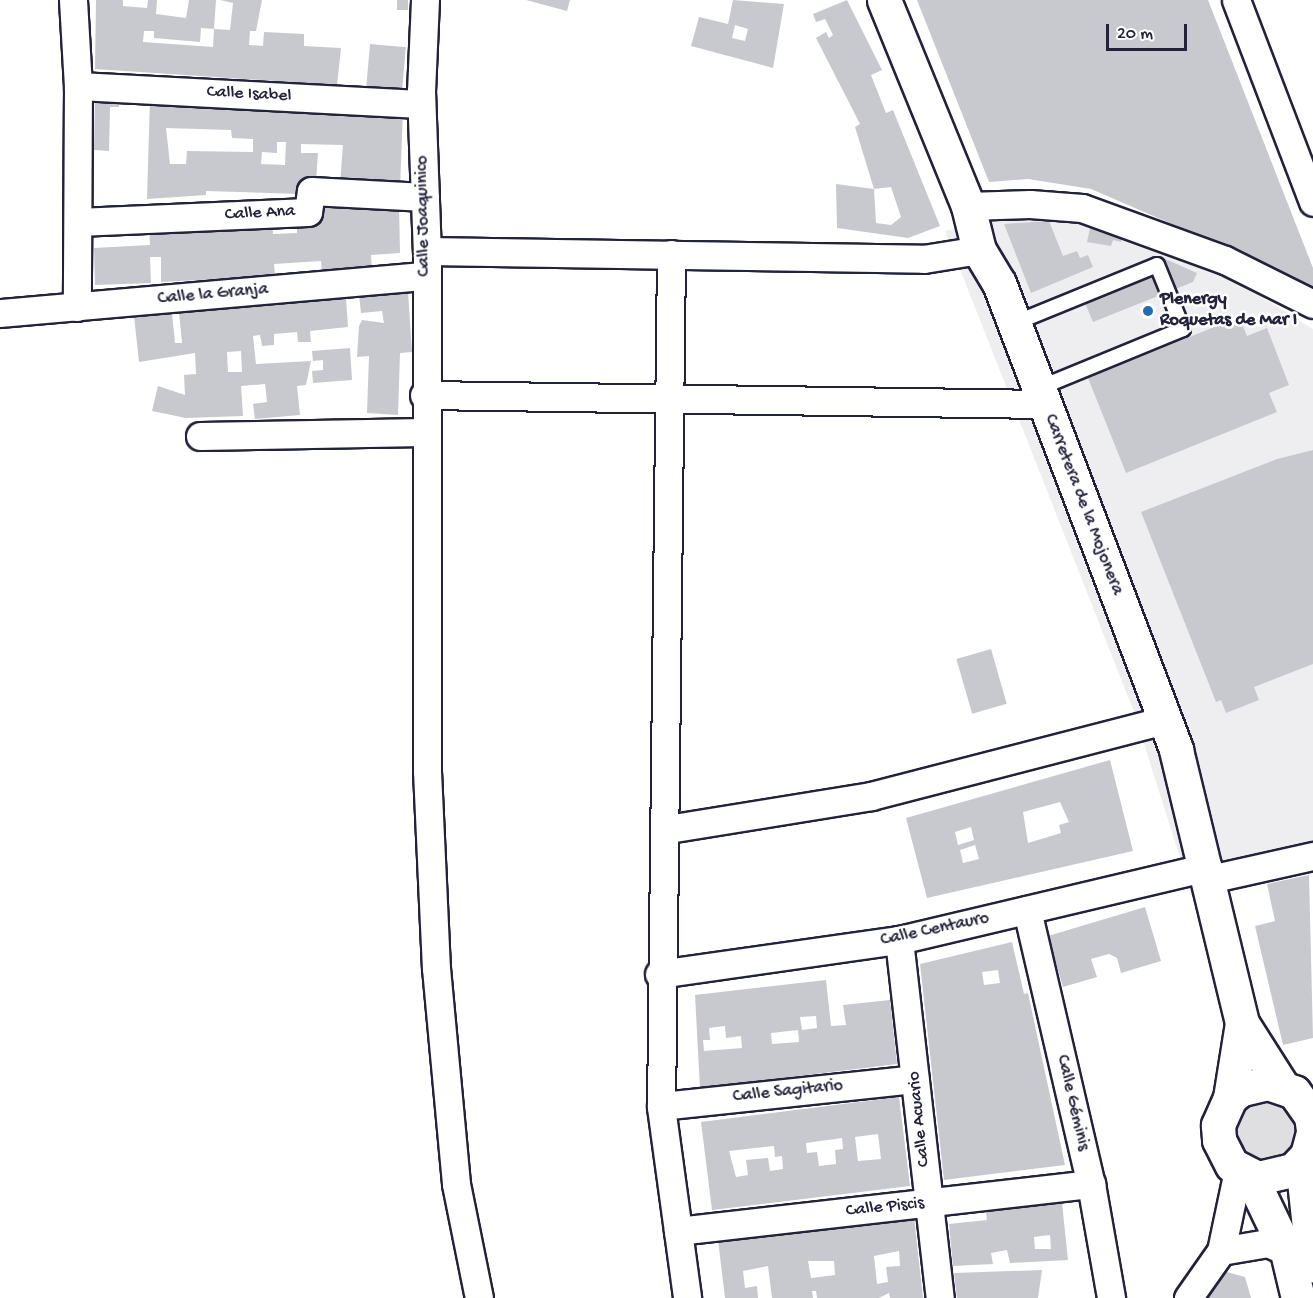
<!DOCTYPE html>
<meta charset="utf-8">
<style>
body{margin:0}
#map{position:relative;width:1313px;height:1298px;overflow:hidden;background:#fff;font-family:"Gochi Hand",sans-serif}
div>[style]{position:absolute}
.built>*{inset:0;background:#eeeef1}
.green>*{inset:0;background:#dfdfe2}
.round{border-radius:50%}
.building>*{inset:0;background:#c8c8cf;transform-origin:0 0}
.roads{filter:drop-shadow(2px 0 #22223b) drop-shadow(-2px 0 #22223b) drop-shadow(0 2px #22223b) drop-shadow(0 -2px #22223b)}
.lane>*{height:14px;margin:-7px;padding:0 7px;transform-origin:7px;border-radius:7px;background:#fff}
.street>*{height:27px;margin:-13.5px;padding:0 13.5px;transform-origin:13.5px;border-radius:13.5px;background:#fff}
.secondary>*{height:33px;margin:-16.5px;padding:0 16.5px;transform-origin:16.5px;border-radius:16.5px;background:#fff}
.dots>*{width:16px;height:16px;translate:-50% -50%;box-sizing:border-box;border:3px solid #fff;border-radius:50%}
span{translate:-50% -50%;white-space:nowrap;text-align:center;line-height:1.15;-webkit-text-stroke:5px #fff;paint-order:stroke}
.street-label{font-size:18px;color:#22223b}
.poi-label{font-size:18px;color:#22223b;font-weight:700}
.left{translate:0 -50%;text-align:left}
.scale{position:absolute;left:1106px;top:24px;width:81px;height:27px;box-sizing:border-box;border:3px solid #22223b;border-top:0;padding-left:8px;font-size:18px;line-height:21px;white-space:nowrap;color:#22223b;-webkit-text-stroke:4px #fff;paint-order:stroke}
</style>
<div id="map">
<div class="built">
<i style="clip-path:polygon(1065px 219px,1128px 236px,1221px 272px,1313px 329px,1313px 867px,1192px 896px,1134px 712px,945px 231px,992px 221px)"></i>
</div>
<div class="green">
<i class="round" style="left:1233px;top:1098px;width:64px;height:64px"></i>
</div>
<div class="building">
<i style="clip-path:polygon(96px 0,123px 0,123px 6px,147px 8px,148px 0,157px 0,156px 14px,186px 18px,189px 0,216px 0,214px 29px,201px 28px,200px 42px,154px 38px,154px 31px,144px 31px,143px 42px,213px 47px,214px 29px,230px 30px,233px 3px,220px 0,262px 0,256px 31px,250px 31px,249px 45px,263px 46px,264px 32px,304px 34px,304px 46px,341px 48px,337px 85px,95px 69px)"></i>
<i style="left:397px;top:0;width:11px;height:10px"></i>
<i style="clip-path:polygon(526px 0,570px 0,567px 11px)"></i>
<i style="clip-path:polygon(evenodd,733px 0,784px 4px,773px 68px,691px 46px,699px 17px,728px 24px,733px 0,735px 25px,748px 29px,745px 41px,732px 38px,735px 25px)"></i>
<i style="clip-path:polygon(evenodd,847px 0,882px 70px,871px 75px,886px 113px,893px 110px,940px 226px,908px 238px,837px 228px,836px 184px,874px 189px,855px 127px,860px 124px,816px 38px,826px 32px,829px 38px,833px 35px,825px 19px,816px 22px,813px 14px,847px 0,891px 187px,901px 217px,891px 225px,876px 223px,874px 189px,891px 187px)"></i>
<i style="clip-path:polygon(917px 0,1208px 0,1313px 268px,1313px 293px,1283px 272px,1091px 189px,1028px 179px,989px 182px)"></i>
<i style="left:370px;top:44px;width:36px;height:43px;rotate:5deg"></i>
<i style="clip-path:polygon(95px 97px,119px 101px,119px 107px,110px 107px,109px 151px,94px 150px)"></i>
<i style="clip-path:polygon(evenodd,150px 99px,345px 104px,345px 115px,350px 116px,351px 104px,403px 110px,400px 189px,340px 184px,343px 145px,301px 144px,301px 153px,318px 153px,316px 182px,301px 181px,300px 194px,206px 191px,206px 195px,147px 199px,150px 99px,166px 128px,231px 130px,232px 138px,253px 139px,253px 152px,187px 151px,186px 164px,170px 164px,166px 128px,150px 99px,277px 142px,286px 142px,285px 165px,261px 164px,262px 152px,277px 153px,277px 142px)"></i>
<i style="clip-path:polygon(319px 199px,399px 205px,400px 253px,371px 255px,372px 271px,322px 274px,321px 261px,274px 264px,275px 276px,161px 282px,161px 257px,150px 257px,151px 283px,95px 285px,94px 248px,150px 245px,149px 223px,272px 217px,273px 234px,297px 233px,296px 216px)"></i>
<i style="clip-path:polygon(1049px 221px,1063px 256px,1077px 251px,1080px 258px,1088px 255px,1093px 267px,1031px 293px,1004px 224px)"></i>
<i style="clip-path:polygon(1090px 228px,1122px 237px,1121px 242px,1113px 240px,1111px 246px,1087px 242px)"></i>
<i style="clip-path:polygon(1163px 258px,1197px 273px,1193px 282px,1093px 322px,1080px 291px)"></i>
<i style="clip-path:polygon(408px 292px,412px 352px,400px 353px,398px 415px,367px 413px,369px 356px,357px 357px,359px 326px,362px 320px,384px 323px,382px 311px,361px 313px,359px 295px)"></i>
<i style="clip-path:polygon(evenodd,346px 298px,348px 327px,310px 331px,311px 342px,298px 342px,297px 332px,274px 334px,274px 345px,262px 346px,260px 335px,253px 336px,256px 364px,311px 361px,306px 385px,297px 386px,300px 415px,255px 419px,253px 404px,267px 402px,265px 384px,241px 386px,243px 416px,186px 418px,152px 411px,158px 386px,185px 395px,184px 375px,196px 374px,195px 353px,139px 362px,134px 316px,172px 313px,175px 343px,182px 343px,179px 312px,346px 298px,241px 351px,242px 372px,228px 372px,227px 352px,241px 351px)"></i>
<i style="clip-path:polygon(1239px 317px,1247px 336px,1267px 328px,1289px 385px,1269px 393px,1277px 412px,1126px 473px,1088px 378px)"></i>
<i style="clip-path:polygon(350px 348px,352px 380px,313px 383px,312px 371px,323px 370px,323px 360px,313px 361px,312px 351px)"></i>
<i style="clip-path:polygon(1313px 450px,1313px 664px,1254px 687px,1259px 700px,1226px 713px,1221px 700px,1216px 702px,1141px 512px,1277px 459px)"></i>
<i style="left:991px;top:649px;width:57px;height:36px;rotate:74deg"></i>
<i style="clip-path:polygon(evenodd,1110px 760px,1133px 851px,927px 898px,906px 818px,1110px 760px,1060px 802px,1069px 822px,1059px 825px,1061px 833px,1028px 843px,1023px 812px,1060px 802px,1110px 760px,971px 827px,974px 840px,958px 845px,955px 832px,971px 827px,1110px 760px,975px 845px,979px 859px,963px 863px,960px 850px,975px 845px)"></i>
<i style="clip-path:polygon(1309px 875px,1313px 1038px,1283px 1045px,1255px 926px,1275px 921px,1267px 884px)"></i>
<i style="clip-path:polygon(1145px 907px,1161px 961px,1121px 973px,1117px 958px,1109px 954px,1091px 959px,1097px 977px,1063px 987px,1048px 936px)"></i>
<i style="clip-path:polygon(evenodd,1012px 942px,1024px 994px,1028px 993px,1065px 1165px,944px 1180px,920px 964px,1012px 942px,998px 970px,1000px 983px,984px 985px,982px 972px,998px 970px)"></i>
<i style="clip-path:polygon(evenodd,826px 980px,831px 1026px,846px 1025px,843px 1005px,890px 1000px,897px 1064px,700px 1088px,695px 995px,826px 980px,816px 1016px,817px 1028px,802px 1030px,800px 1017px,816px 1016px,826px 980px,725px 1026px,726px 1038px,741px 1036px,742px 1048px,704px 1051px,703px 1040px,710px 1040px,709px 1028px,725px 1026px,826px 980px,798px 1030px,799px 1042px,772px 1044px,771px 1033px,798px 1030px)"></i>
<i style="clip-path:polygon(evenodd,899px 1097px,910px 1186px,712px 1210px,701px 1122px,899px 1097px,878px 1134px,881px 1159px,858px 1161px,855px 1137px,878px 1134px,899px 1097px,842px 1138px,843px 1149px,835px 1150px,836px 1164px,819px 1166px,817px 1152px,807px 1153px,806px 1143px,842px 1138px,899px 1097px,774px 1146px,775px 1157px,782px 1156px,783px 1169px,770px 1171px,768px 1158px,746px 1160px,748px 1175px,736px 1177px,729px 1151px,774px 1146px)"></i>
<i style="clip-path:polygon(evenodd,1062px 1203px,1068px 1260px,1010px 1263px,1007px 1250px,991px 1253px,993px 1264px,953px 1266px,949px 1224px,987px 1220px,986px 1212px,1062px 1203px,1050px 1235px,1051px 1249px,1035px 1249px,1034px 1237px,1050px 1235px)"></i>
<i style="clip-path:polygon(evenodd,914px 1217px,923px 1298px,890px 1298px,889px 1293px,879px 1298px,817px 1298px,816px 1291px,812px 1291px,813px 1298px,772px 1298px,768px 1266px,743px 1271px,745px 1288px,757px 1286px,758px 1298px,725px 1298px,718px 1240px,914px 1217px,899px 1251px,900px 1266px,886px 1267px,888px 1282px,877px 1284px,874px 1256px,899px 1251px,914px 1217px,808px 1261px,834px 1261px,835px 1275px,811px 1278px,808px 1261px)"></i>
<i style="clip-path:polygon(1042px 1270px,1038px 1298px,957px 1298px,954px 1273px)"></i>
<i style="clip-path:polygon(1227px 1272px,1245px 1277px,1251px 1298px,1203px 1298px)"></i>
</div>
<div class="roads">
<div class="lane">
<i style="left:1015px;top:323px;width:153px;rotate:-22.2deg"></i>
<i style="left:1157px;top:265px;width:69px;rotate:67.9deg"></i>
<i style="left:1183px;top:329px;width:156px;rotate:157.7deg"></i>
</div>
<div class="street">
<i style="left:73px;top:0;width:86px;rotate:86.7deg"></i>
<i style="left:78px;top:86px;width:221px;rotate:90.3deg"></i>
<i style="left:425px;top:0;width:91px;rotate:92.5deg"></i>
<i style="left:421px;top:91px;width:160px;rotate:87.9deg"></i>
<i style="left:427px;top:251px;width:520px;rotate:90deg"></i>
<i style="left:427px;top:771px;width:197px;rotate:87.4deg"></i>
<i style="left:436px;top:968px;width:217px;rotate:84.7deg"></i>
<i style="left:456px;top:1184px;width:116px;rotate:78.6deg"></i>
<i style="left:1236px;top:0;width:216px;rotate:69.1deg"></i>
<i style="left:78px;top:86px;width:343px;rotate:3deg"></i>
<i style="left:968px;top:206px;width:62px;rotate:-1.8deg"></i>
<i style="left:1030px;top:204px;width:52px;rotate:4.4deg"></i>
<i style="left:1082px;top:208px;width:152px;rotate:20deg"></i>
<i style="left:1225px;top:260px;width:98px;rotate:26.6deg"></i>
<i style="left:78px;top:222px;width:230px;rotate:-2.5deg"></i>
<i style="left:308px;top:212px;width:21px;rotate:-82deg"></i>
<i style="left:311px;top:191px;width:114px;rotate:3deg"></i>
<i style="left:427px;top:251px;width:497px;rotate:0.9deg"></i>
<i style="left:924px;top:259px;width:56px;rotate:-9.3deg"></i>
<i style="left:671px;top:254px;width:853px;rotate:90.67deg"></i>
<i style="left:661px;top:1107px;width:193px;rotate:82.2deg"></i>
<i style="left:0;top:313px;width:428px;rotate:-5deg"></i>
<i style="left:424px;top:395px;width:621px;rotate:0.83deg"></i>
<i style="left:200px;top:436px;width:224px;rotate:-1deg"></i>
<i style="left:668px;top:829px;width:206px;rotate:-9.2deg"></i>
<i style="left:871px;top:796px;width:304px;rotate:-14.5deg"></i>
<i style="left:1210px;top:879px;width:106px;rotate:-12.6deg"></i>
<i style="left:1027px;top:910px;width:281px;rotate:76.9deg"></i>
<i style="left:1091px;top:1184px;width:116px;rotate:80deg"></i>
<i style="left:899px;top:940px;width:360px;rotate:83.5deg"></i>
<i style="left:659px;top:974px;width:242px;rotate:-8.1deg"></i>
<i style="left:899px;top:940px;width:317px;rotate:-13.3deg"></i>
<i style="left:662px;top:1106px;width:254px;rotate:-6.1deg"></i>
<i style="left:678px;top:1231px;width:416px;rotate:-6.5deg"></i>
<i style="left:1221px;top:1251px;width:48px;rotate:-9.7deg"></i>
<i style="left:1268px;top:1243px;width:21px;rotate:25deg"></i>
<i style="left:1188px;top:1298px;width:57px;rotate:-54.9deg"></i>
<i style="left:1221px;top:1251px;width:83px;rotate:-78.1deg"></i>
</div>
<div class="secondary">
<i style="left:884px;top:0;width:222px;rotate:67.8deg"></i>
<i style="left:968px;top:206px;width:45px;rotate:76deg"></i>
<i style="left:979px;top:250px;width:39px;rotate:59deg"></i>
<i style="left:999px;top:283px;width:499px;rotate:69.2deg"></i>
<i style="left:1176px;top:750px;width:281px;rotate:76.4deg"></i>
<i style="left:1242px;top:1023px;width:75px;rotate:57.6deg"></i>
<i style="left:1230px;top:1098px;width:76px;rotate:-80.9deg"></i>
<i style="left:1313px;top:1130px;width:14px;rotate:-98deg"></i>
<i style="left:1311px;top:1116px;width:29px;rotate:-125deg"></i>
<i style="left:1294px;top:1092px;width:28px;rotate:-161deg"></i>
<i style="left:1268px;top:1083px;width:28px;rotate:167deg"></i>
<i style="left:1241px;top:1089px;width:14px;rotate:141deg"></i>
<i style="left:1230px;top:1098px;width:30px;rotate:114deg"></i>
<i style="left:1218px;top:1125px;width:15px;rotate:86deg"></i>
<i style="left:1219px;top:1140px;width:28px;rotate:63deg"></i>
<i style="left:1232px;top:1165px;width:29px;rotate:27deg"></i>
<i style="left:1258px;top:1178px;width:36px;rotate:-13deg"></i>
<i style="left:1293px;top:1170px;width:21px;rotate:-47deg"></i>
<i style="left:1307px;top:1155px;width:24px;rotate:-75deg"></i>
<i style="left:1302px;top:1162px;width:104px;rotate:83.9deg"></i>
<i style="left:1251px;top:1177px;width:83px;rotate:64.4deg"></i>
<i style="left:1287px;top:1252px;width:47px;rotate:76.6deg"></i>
</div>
</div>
<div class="dots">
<i style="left:1148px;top:311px;background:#1f6fb2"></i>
</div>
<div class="street-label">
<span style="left:249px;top:95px;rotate:3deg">Calle Isabel</span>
<span style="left:260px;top:214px;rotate:-3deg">Calle Ana</span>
<span style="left:424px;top:216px;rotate:-91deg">Calle Joaquinico</span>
<span style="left:213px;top:295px;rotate:-5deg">Calle la Granja</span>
<span style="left:1083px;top:505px;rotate:69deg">Carretera de la Mojonera</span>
<span style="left:935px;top:930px;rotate:-12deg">Calle Centauro</span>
<span style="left:788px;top:1092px;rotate:-6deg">Calle Sagitario</span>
<span style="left:1072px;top:1103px;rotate:77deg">Calle Géminis</span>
<span style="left:920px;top:1119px;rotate:-96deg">Calle Acuario</span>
<span style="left:885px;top:1208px;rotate:-6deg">Calle Piscis</span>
</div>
<div class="poi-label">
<span class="left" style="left:1160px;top:311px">Plenergy<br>Roquetas de Mar I</span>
</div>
<div class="scale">20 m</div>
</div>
